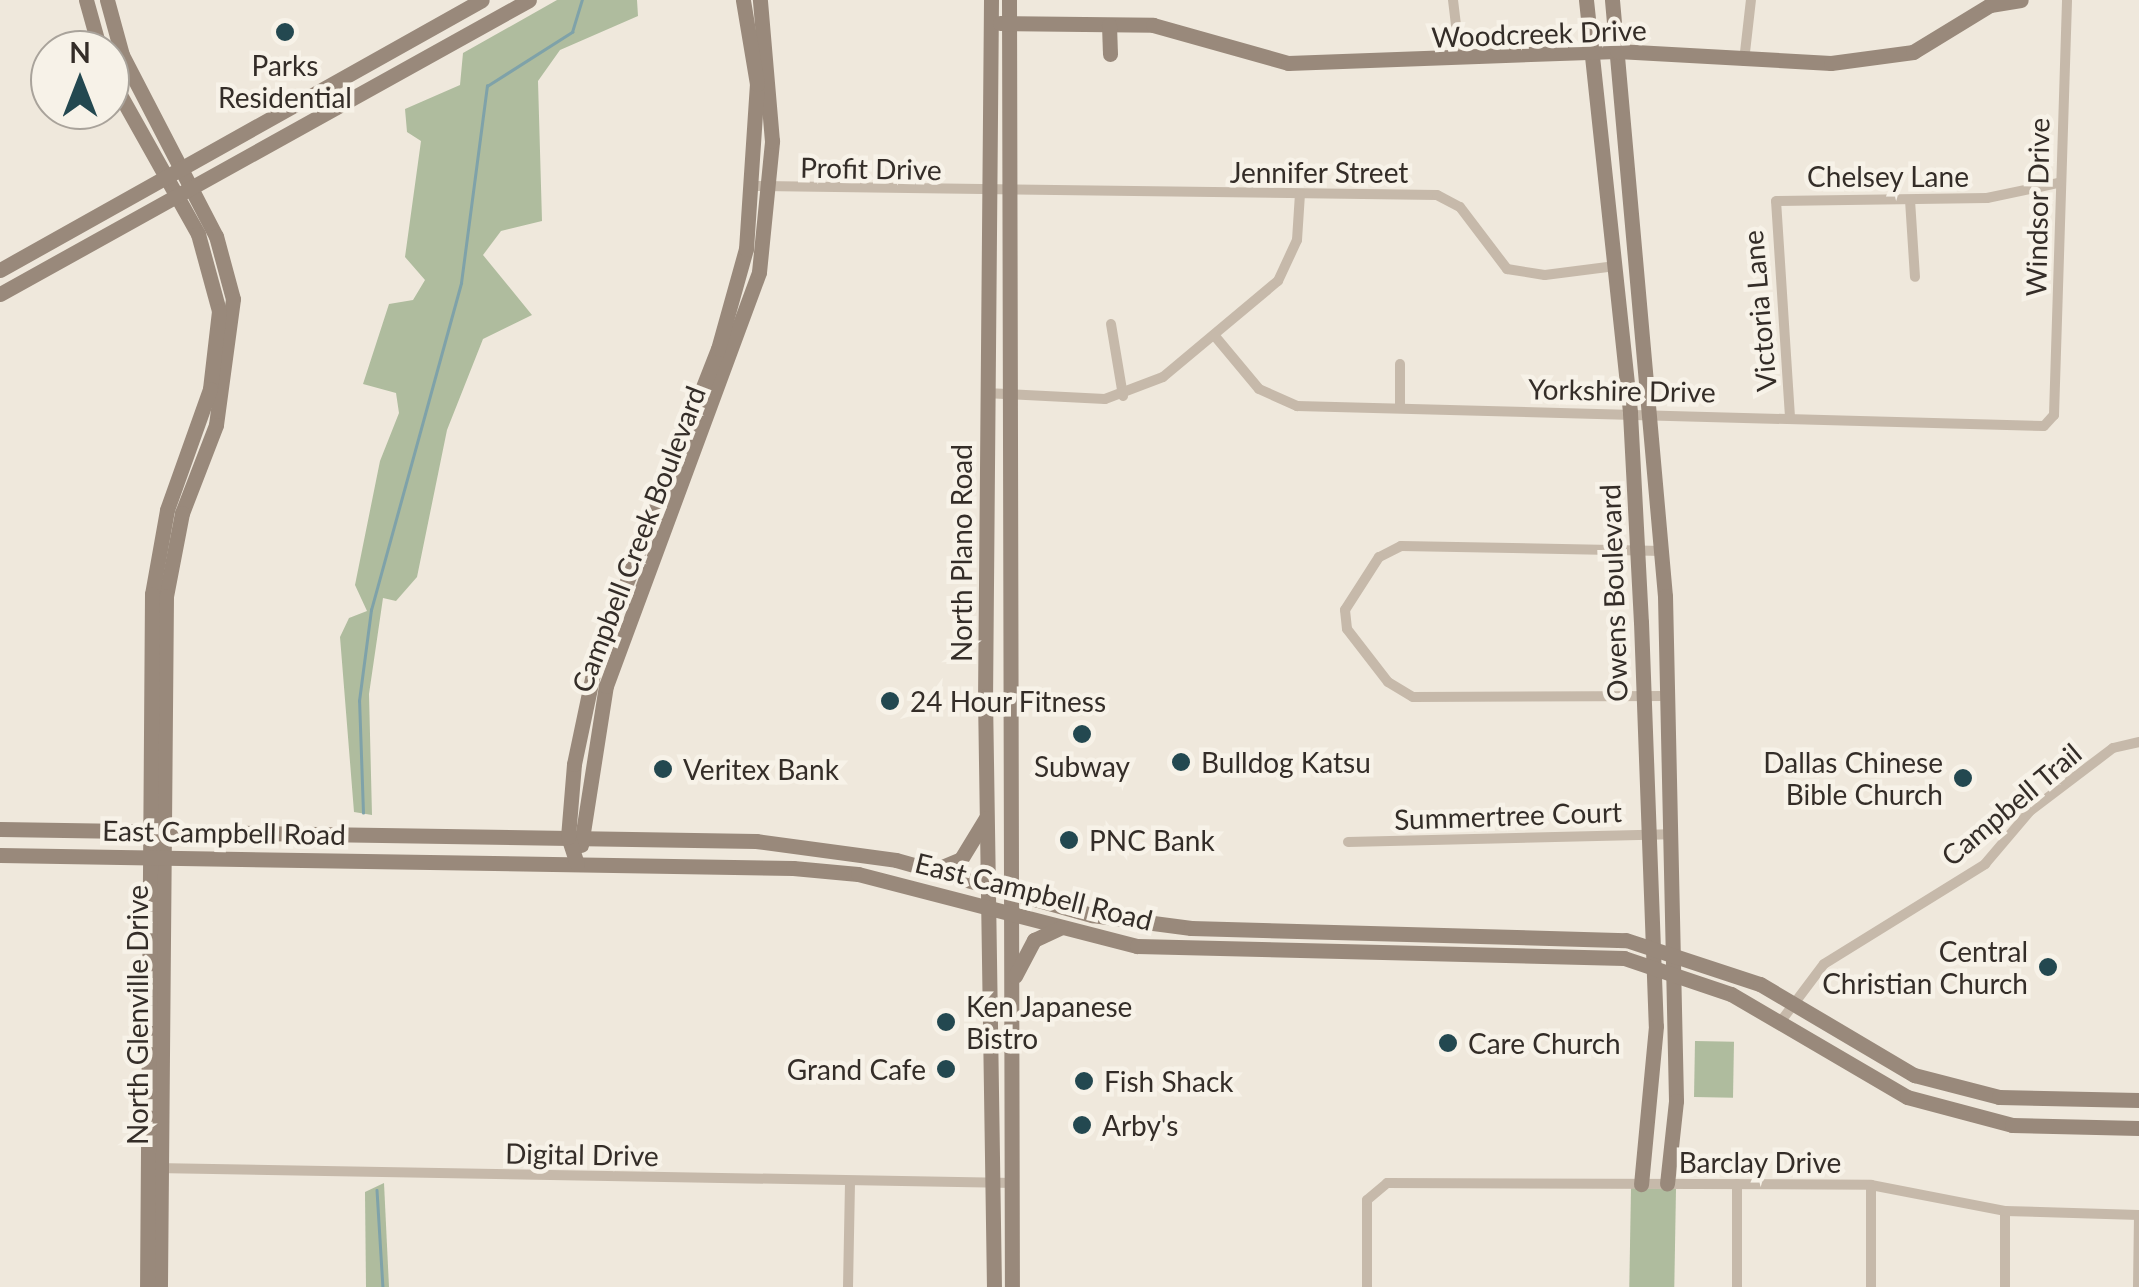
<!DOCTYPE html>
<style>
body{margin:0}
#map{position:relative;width:2139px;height:1287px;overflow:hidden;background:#efe8dc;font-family:Lato,sans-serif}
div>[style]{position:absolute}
.green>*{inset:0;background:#afbc9e;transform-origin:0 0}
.stream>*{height:2.5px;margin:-1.25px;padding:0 1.25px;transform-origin:1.25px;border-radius:1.25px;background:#7fa2a9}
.street>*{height:10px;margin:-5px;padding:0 5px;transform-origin:5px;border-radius:5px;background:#c6b9aa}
.secondary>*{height:15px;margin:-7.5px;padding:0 7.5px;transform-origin:7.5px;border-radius:7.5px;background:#99897b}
.dots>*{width:28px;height:28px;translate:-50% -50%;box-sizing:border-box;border:5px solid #f7f2e8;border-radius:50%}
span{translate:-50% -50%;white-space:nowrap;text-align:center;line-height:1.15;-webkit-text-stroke:9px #f7f2e8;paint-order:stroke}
.street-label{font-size:28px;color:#342d28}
.poi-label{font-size:28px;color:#342d28}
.left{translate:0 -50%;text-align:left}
.right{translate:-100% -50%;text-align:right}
.north{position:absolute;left:30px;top:30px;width:100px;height:100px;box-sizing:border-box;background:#f7f2e8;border:2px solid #a9a39b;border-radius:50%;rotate:0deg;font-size:28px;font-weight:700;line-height:40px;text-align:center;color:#342d28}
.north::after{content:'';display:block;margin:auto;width:35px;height:45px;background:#234850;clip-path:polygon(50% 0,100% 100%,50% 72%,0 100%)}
</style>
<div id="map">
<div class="green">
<i style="clip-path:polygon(557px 0,637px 0,638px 16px,560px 50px,538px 81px,542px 221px,501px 231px,483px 255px,532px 315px,483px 339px,447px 430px,417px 577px,396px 601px,383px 598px,369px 694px,372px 815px,354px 812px,340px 637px,349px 618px,367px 611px,355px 585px,380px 461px,399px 413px,396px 393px,363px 384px,389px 304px,413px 300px,425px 280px,405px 257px,421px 141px,407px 132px,405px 109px,460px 85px,463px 53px)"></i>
<i style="left:1695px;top:1041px;width:39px;height:56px;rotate:1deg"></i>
<i style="clip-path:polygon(384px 1183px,389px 1287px,366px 1287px,365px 1192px)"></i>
<i style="left:1631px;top:1188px;width:45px;height:100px;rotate:1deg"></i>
</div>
<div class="stream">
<i style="left:363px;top:813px;width:112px;rotate:-92deg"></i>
<i style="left:359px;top:701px;width:92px;rotate:-82.5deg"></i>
<i style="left:371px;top:610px;width:339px;rotate:-74.6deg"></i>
<i style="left:461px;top:283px;width:199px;rotate:-82.5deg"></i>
<i style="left:487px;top:86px;width:101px;rotate:-32.4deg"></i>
<i style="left:572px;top:32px;width:34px;rotate:-73deg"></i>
<i style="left:377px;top:1190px;width:97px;rotate:86.5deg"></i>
</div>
<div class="street">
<i style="left:1453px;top:0;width:59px;rotate:83.2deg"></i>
<i style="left:1744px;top:61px;width:61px;rotate:-83.5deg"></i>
<i style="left:755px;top:186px;width:682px;rotate:0.76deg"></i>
<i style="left:1437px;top:195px;width:26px;rotate:28deg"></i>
<i style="left:1460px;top:207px;width:78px;rotate:52.8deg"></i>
<i style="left:1507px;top:269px;width:38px;rotate:9deg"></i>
<i style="left:1545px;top:275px;width:71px;rotate:-7.3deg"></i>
<i style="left:1910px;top:200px;width:77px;rotate:86.3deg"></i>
<i style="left:1111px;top:324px;width:73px;rotate:80.5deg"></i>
<i style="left:1214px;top:335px;width:70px;rotate:50.2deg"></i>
<i style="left:1259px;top:389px;width:42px;rotate:24.1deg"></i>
<i style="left:1297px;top:406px;width:747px;rotate:1.53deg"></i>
<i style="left:2044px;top:426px;width:15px;rotate:-48deg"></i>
<i style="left:2054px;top:415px;width:415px;rotate:-88.2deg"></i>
<i style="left:986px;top:393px;width:119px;rotate:2.9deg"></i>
<i style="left:1105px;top:399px;width:62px;rotate:-20.8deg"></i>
<i style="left:1163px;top:377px;width:150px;rotate:-39.9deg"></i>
<i style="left:1278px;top:281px;width:45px;rotate:-65.1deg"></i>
<i style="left:1297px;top:240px;width:46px;rotate:-86.3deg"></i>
<i style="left:1400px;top:408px;width:44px;rotate:-90deg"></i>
<i style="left:1790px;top:417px;width:216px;rotate:-93.7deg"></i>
<i style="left:1776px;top:201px;width:211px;rotate:-0.8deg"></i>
<i style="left:1987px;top:198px;width:73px;rotate:-11.9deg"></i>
<i style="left:1663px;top:551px;width:262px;rotate:-178.9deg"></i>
<i style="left:1401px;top:546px;width:25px;rotate:153deg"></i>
<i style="left:1379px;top:557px;width:63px;rotate:122.7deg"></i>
<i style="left:1345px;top:610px;width:19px;rotate:84deg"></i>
<i style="left:1347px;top:629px;width:67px;rotate:52.3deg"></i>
<i style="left:1388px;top:682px;width:29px;rotate:31deg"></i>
<i style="left:1413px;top:697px;width:254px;rotate:-0.2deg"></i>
<i style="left:1348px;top:842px;width:322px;rotate:-1.4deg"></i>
<i style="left:1781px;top:1021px;width:71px;rotate:-53deg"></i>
<i style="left:1824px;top:964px;width:190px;rotate:-31.8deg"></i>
<i style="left:1985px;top:864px;width:70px;rotate:-49.7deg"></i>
<i style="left:2030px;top:811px;width:104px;rotate:-37.2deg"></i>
<i style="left:2113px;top:748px;width:27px;rotate:-13deg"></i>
<i style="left:155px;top:1168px;width:859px;rotate:1deg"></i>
<i style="left:1737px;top:1184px;width:103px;rotate:90deg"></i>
<i style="left:2005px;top:1211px;width:76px;rotate:90deg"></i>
<i style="left:848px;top:1287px;width:105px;rotate:-88.9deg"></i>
<i style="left:1367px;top:1287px;width:87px;rotate:-90deg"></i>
<i style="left:1367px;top:1200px;width:26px;rotate:-40deg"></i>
<i style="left:1387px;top:1183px;width:484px;rotate:0.2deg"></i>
<i style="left:1871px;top:1185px;width:136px;rotate:11deg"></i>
<i style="left:2005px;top:1211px;width:134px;rotate:1.7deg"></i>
<i style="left:1871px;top:1287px;width:102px;rotate:-90deg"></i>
<i style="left:2138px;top:1287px;width:72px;rotate:-89.2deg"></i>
</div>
<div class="secondary">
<i style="left:86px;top:0;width:52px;rotate:74.4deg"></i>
<i style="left:107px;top:0;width:57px;rotate:74.7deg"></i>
<i style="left:122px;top:55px;width:204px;rotate:62.6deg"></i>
<i style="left:216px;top:236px;width:65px;rotate:74.9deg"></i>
<i style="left:233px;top:299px;width:127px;rotate:97.7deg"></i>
<i style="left:216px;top:425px;width:94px;rotate:111.1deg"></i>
<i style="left:182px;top:513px;width:85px;rotate:100.9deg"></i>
<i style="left:166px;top:596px;width:691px;rotate:90.5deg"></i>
<i style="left:991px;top:0;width:696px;rotate:90.49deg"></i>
<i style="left:985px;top:696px;width:591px;rotate:89.13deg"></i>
<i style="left:1009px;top:0;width:1287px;rotate:89.87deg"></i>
<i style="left:1586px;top:0;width:415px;rotate:83.9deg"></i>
<i style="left:1630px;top:413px;width:209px;rotate:87deg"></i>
<i style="left:1641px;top:622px;width:404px;rotate:87.9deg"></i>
<i style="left:1656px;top:1026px;width:159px;rotate:95.4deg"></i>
<i style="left:1612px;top:0;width:598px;rotate:84.92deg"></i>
<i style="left:1665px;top:596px;width:505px;rotate:88.75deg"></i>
<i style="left:1676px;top:1101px;width:83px;rotate:96.2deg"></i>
<i style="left:1000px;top:23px;width:153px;rotate:0.7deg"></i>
<i style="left:1153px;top:25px;width:140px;rotate:15.7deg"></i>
<i style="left:1288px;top:63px;width:329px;rotate:-2.1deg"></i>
<i style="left:1617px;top:51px;width:214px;rotate:3.2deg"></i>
<i style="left:1831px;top:63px;width:83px;rotate:-7.6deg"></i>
<i style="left:1913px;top:52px;width:90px;rotate:-31.4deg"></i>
<i style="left:1990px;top:5px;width:31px;rotate:-9deg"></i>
<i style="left:1109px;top:25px;width:29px;rotate:88deg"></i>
<i style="left:110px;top:77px;width:180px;rotate:60.7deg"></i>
<i style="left:198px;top:234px;width:80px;rotate:74.7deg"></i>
<i style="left:219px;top:311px;width:79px;rotate:96.6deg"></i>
<i style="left:210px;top:389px;width:128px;rotate:109.6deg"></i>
<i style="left:167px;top:510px;width:85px;rotate:100.1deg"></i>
<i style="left:152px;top:594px;width:693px;rotate:90.41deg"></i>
<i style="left:0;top:270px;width:552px;rotate:-29.26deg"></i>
<i style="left:0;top:294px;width:605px;rotate:-29.06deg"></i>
<i style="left:0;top:829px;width:756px;rotate:0.91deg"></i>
<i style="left:756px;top:841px;width:141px;rotate:7.7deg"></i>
<i style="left:896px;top:860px;width:204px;rotate:15.7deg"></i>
<i style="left:1092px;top:915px;width:100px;rotate:7.5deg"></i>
<i style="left:1191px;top:928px;width:435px;rotate:1.6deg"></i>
<i style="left:1626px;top:940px;width:141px;rotate:18.2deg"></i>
<i style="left:1760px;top:984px;width:179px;rotate:30.6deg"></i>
<i style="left:1914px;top:1075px;width:88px;rotate:14.5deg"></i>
<i style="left:1999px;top:1097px;width:140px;rotate:1.2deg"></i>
<i style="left:581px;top:845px;width:161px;rotate:-81.1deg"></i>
<i style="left:606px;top:686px;width:441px;rotate:-69.7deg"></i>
<i style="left:759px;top:272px;width:132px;rotate:-84.3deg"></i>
<i style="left:772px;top:141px;width:142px;rotate:-94.9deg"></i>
<i style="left:0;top:855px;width:793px;rotate:0.94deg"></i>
<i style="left:793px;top:868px;width:65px;rotate:5.3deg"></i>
<i style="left:858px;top:874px;width:288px;rotate:14.5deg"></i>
<i style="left:1137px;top:946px;width:487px;rotate:1.4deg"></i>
<i style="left:1624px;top:958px;width:113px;rotate:18.6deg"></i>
<i style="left:1731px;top:994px;width:204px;rotate:30.3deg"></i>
<i style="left:1907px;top:1097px;width:109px;rotate:14.9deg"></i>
<i style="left:2012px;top:1125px;width:127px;rotate:1.4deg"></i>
<i style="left:577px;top:864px;width:28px;rotate:-108deg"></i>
<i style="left:568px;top:837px;width:73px;rotate:-85.3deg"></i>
<i style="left:574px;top:764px;width:106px;rotate:-78.1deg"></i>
<i style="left:596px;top:660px;width:334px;rotate:-68.6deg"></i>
<i style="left:718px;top:349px;width:104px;rotate:-74.4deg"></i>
<i style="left:746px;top:249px;width:165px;rotate:-86.2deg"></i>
<i style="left:757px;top:84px;width:85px;rotate:-99.5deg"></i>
<i style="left:935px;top:870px;width:28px;rotate:-23deg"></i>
<i style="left:961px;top:859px;width:48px;rotate:-58.6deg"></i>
<i style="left:1015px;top:976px;width:41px;rotate:-62.2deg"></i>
<i style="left:1034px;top:940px;width:29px;rotate:-25deg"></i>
</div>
<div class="dots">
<i style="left:285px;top:32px;background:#234850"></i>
<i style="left:890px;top:701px;background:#234850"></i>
<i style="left:1082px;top:734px;background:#234850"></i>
<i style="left:1181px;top:762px;background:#234850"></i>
<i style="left:663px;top:769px;background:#234850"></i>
<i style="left:1963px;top:778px;background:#234850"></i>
<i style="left:1069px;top:840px;background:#234850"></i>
<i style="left:2048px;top:967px;background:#234850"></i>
<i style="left:946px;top:1022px;background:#234850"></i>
<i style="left:1448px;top:1043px;background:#234850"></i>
<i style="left:946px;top:1069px;background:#234850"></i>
<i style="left:1084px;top:1081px;background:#234850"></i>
<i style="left:1082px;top:1125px;background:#234850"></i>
</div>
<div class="street-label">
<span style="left:1539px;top:33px;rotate:-2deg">Woodcreek Drive</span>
<span style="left:871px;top:168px;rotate:1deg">Profit Drive</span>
<span style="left:1319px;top:172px">Jennifer Street</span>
<span style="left:1888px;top:176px">Chelsey Lane</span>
<span style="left:2037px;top:207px;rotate:-89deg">Windsor Drive</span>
<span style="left:1759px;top:311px;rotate:-95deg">Victoria Lane</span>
<span style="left:1622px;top:390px;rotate:1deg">Yorkshire Drive</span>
<span style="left:638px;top:539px;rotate:-69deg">Campbell Creek Boulevard</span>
<span style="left:961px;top:553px;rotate:-90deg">North Plano Road</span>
<span style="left:1613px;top:593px;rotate:-92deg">Owens Boulevard</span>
<span style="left:2011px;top:804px;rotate:-40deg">Campbell Trail</span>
<span style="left:1508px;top:815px;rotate:-2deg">Summertree Court</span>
<span style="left:224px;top:832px;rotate:1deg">East Campbell Road</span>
<span style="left:1034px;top:891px;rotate:14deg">East Campbell Road</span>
<span style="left:137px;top:1015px;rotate:-90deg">North Glenville Drive</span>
<span style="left:582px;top:1154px;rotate:1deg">Digital Drive</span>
<span style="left:1760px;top:1162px">Barclay Drive</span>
</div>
<div class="poi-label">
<span style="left:285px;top:81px">Parks<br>Residential</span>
<span class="left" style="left:910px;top:701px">24 Hour Fitness</span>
<span class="left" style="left:1201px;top:762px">Bulldog Katsu</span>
<span class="right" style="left:1943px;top:778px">Dallas Chinese<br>Bible Church</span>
<span style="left:1082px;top:766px">Subway</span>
<span class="left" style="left:683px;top:769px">Veritex Bank</span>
<span class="left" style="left:1089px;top:840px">PNC Bank</span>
<span class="right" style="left:2028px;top:967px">Central<br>Christian Church</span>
<span class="left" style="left:966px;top:1022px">Ken Japanese<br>Bistro</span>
<span class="left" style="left:1468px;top:1043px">Care Church</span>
<span class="right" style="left:926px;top:1069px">Grand Cafe</span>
<span class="left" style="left:1104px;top:1081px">Fish Shack</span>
<span class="left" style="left:1102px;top:1125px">Arby's</span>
</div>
<div class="north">N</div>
</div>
